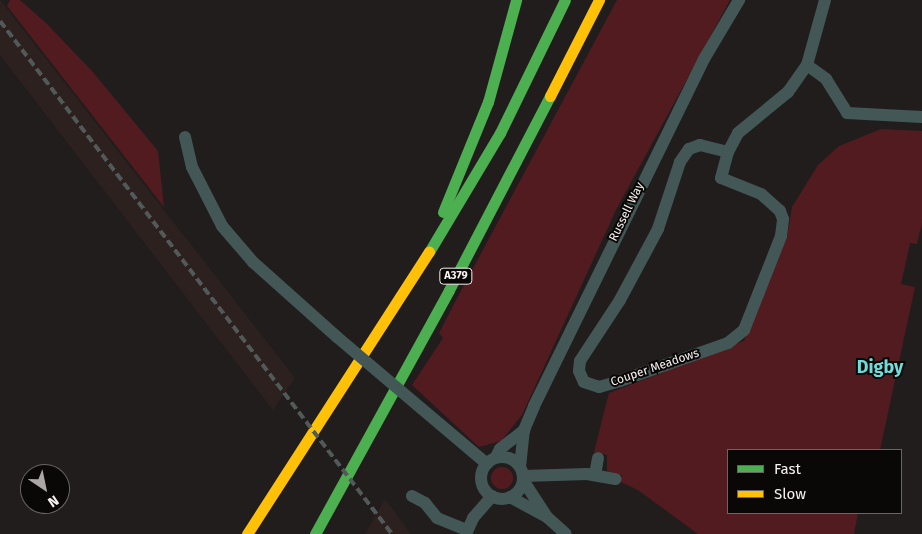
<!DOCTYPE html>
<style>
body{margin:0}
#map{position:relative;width:922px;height:534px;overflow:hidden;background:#211d1d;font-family:"Fira Sans",sans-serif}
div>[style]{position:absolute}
.built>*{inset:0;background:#2d2120}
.green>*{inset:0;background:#521b1f}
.round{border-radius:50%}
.street>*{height:12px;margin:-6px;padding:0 6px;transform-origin:6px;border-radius:6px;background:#445757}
.street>.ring{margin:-6px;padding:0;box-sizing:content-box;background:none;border:12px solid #445757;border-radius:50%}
.fast>*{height:11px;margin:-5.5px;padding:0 5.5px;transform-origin:5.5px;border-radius:5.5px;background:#4caf50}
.slow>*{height:11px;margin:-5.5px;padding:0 5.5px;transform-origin:5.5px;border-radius:5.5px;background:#ffc107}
.rail>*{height:4px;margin-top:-2px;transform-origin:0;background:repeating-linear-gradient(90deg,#515959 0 8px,transparent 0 12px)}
.street-bridge>*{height:12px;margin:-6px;padding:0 6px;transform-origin:6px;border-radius:6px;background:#445757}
span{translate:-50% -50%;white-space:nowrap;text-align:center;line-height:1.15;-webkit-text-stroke:4px #0a0707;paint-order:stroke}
.shield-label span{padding:1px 4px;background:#0a0707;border:1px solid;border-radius:4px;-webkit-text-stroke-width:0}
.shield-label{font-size:11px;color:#f7f2f2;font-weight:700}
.street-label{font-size:12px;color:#f7f2f2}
.district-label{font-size:18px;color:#6fdbda;font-weight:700}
.legend{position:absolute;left:727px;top:449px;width:175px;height:65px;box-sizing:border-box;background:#0a0707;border:1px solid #696565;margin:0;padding:6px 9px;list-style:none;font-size:15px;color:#f7f2f2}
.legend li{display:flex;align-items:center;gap:10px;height:25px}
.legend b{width:25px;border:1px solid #696565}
.north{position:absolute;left:20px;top:464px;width:50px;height:50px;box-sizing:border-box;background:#0a0707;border:1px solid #696565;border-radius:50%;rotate:146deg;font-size:14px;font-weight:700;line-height:20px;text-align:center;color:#f7f2f2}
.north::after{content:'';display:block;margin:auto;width:18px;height:22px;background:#aca7a7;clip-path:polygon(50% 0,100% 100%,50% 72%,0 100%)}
</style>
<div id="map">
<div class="built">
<i style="clip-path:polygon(0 0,295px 378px,273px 410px,0 55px)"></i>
<i style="clip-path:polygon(385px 499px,411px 534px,365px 534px)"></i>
</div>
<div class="green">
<i style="clip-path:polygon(10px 0,20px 0,46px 23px,92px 71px,158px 151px,164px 207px,7px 6px)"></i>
<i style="clip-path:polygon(617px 0,730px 0,616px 210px,522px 415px,501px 441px,479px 447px,412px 385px,443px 338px,439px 333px,463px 287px)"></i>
<i style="clip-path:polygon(881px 129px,922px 131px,922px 223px,917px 244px,910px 243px,901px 284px,915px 287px,880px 450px,728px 450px,728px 513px,858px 513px,854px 534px,698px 534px,638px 490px,621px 482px,622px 475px,607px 471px,607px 455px,594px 452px,609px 393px,744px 341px,787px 237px,792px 207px,818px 165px,839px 146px)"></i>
<i class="round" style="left:491px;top:467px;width:22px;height:22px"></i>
</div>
<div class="street">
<i style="left:807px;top:65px;width:24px;rotate:36deg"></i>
<i style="left:826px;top:79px;width:40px;rotate:58deg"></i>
<i style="left:847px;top:113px;width:75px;rotate:3.1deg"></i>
<i style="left:185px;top:137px;width:31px;rotate:77deg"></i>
<i style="left:192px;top:167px;width:66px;rotate:63deg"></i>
<i style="left:222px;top:226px;width:48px;rotate:49.3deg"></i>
<i style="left:253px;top:262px;width:113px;rotate:41.8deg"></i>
<i style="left:728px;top:152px;width:29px;rotate:-166deg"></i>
<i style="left:700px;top:145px;width:12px;rotate:160deg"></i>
<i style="left:689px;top:149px;width:16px;rotate:125deg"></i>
<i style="left:680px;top:162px;width:71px;rotate:108.2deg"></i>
<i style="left:658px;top:229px;width:81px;rotate:118.2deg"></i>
<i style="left:620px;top:300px;width:73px;rotate:123.3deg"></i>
<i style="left:580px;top:361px;width:10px;rotate:96deg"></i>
<i style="left:579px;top:371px;width:12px;rotate:66deg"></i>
<i style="left:584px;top:382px;width:16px;rotate:18deg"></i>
<i style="left:599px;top:387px;width:22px;rotate:-16deg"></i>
<i style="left:620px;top:381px;width:114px;rotate:-19.4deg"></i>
<i style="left:728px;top:343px;width:21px;rotate:-39deg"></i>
<i style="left:744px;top:330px;width:101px;rotate:-68.5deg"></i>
<i style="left:781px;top:236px;width:17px;rotate:-83deg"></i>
<i style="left:783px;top:219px;width:9px;rotate:-111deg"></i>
<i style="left:780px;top:211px;width:25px;rotate:-138deg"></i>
<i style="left:761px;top:194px;width:43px;rotate:-158.2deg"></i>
<i style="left:721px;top:178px;width:27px;rotate:-75deg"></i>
<i style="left:728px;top:152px;width:21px;rotate:-62deg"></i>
<i style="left:738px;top:133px;width:65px;rotate:-39.4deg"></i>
<i style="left:788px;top:92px;width:33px;rotate:-55deg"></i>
<i style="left:807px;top:65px;width:67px;rotate:-74.5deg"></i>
<i style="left:422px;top:409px;width:85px;rotate:40.2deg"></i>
<i style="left:496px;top:457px;width:9px;rotate:-63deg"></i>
<i style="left:500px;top:449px;width:31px;rotate:-38deg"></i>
<i class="ring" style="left:481px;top:457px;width:30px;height:30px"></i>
<i style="left:520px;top:467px;width:37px;rotate:-84deg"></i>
<i style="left:524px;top:430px;width:26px;rotate:-67deg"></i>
<i style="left:534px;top:406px;width:386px;rotate:-63.9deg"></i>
<i style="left:704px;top:59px;width:69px;rotate:-59.3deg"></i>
<i style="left:595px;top:475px;width:17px;rotate:-80deg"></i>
<i style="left:523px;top:476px;width:64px;rotate:-1.8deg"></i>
<i style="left:587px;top:474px;width:29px;rotate:10deg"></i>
<i style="left:523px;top:480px;width:44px;rotate:57deg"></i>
<i style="left:412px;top:496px;width:15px;rotate:28deg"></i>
<i style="left:425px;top:503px;width:19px;rotate:51deg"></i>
<i style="left:437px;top:518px;width:32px;rotate:22deg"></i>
<i style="left:510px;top:497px;width:42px;rotate:28.4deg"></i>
<i style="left:547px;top:517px;width:25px;rotate:42deg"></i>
<i style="left:466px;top:534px;width:17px;rotate:-66deg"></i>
<i style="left:473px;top:518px;width:29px;rotate:-49deg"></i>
</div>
<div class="fast">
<i style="left:443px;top:212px;width:119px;rotate:-67.8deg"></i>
<i style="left:488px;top:102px;width:106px;rotate:-74.6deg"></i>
<i style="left:429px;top:252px;width:139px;rotate:-59.2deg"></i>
<i style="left:500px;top:133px;width:148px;rotate:-64deg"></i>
<i style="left:315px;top:534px;width:278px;rotate:-61.2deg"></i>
<i style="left:449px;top:290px;width:219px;rotate:-62.5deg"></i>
</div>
<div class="slow">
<i style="left:550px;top:96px;width:108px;rotate:-63deg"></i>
<i style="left:247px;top:534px;width:336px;rotate:-57.2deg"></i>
</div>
<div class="rail">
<i style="left:0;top:21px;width:646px;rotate:52.62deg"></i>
</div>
<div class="street-bridge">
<i style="left:337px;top:337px;width:111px;rotate:40.3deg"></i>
</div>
<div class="shield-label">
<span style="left:456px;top:276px">A379</span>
</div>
<div class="street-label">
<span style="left:627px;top:212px;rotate:-64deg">Russell Way</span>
<span style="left:655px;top:368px;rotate:-19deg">Couper Meadows</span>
</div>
<div class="district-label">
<span style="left:880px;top:367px">Digby</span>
</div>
<ul class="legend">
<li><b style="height:6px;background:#4caf50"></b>Fast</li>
<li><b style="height:6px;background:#ffc107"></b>Slow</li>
</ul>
<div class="north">N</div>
</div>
